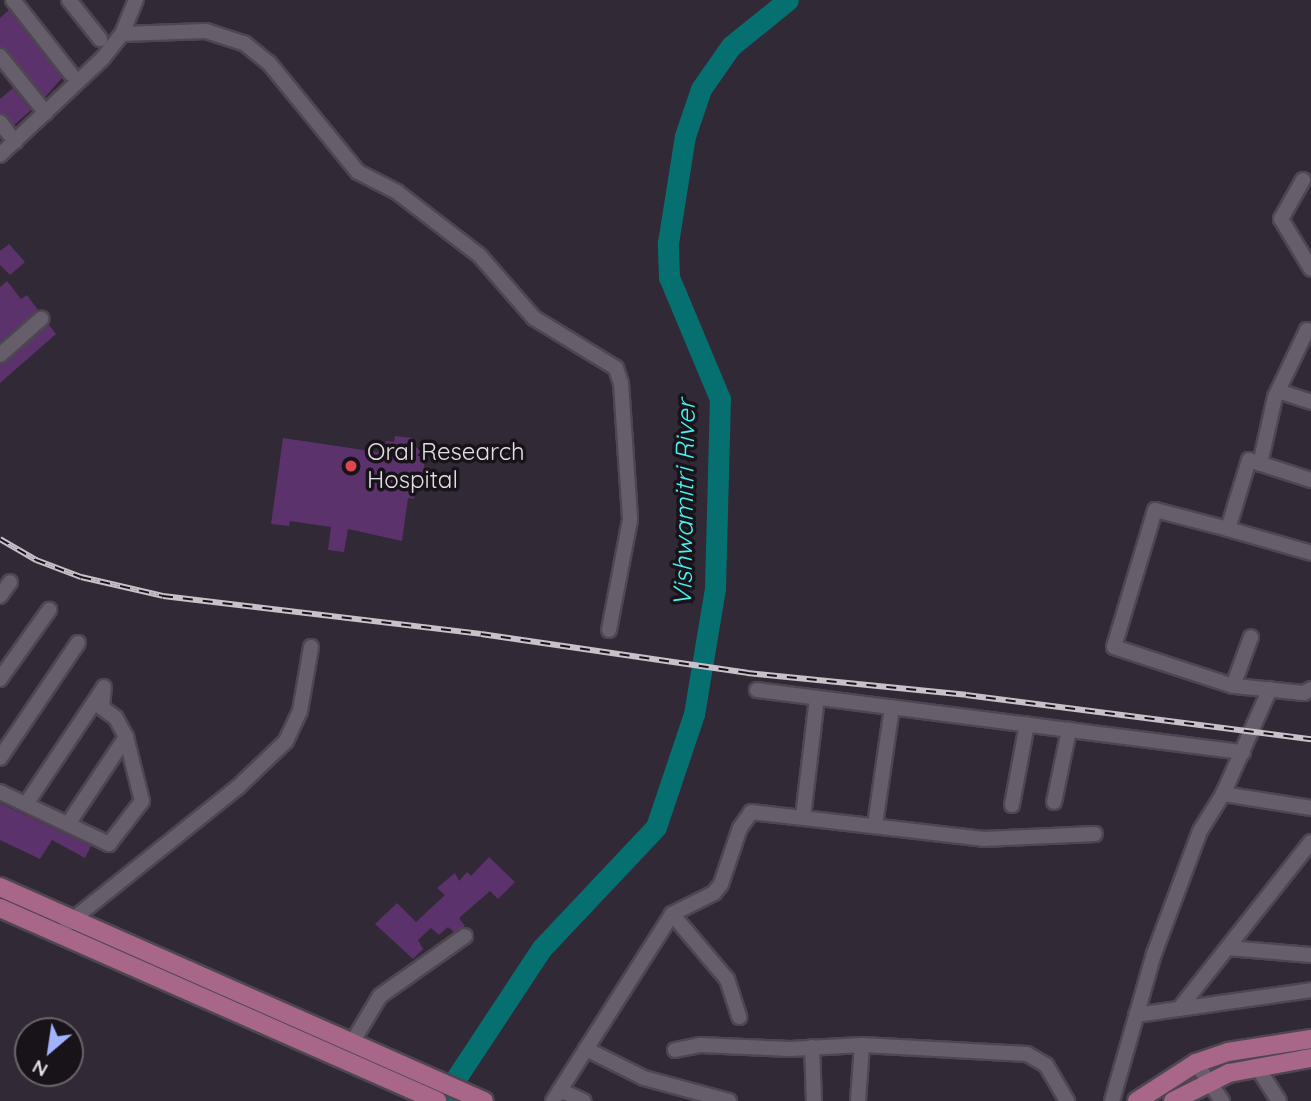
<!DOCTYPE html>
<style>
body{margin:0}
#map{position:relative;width:1311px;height:1101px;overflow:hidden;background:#312935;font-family:Quicksand,sans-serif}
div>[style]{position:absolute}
.river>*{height:21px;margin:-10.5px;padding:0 10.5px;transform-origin:10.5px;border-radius:10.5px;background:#067071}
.building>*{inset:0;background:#5b326b}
.roads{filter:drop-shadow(2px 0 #4e4650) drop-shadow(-2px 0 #4e4650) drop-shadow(0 2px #4e4650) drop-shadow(0 -2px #4e4650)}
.minor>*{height:14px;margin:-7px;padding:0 7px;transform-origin:7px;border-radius:7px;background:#675e6b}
.major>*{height:18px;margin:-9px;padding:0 9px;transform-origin:9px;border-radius:9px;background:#a86688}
.rail>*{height:6px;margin-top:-3px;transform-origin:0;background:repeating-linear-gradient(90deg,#171319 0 10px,#c8c1ca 0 20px);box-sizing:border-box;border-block:2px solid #c8c1ca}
.dots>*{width:19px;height:19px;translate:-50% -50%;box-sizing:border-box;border:4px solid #171319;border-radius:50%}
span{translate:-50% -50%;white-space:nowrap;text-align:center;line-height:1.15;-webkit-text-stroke:7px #171319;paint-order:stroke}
.poi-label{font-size:24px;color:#e3dde5}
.left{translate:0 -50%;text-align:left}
.water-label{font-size:26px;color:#48f1f2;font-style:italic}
.north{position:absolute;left:14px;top:1017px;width:70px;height:70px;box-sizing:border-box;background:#171319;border:2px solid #69646b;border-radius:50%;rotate:209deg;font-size:19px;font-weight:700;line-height:28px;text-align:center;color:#e3dde5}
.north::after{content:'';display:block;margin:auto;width:24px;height:32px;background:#a1b3fd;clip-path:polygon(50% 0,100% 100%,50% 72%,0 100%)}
</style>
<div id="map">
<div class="river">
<i style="left:441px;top:1101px;width:183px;rotate:-56.6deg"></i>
<i style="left:542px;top:948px;width:166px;rotate:-46.7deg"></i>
<i style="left:656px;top:827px;width:119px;rotate:-71.4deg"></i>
<i style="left:694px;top:714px;width:128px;rotate:-80.5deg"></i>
<i style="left:715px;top:588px;width:189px;rotate:-88.5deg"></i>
<i style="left:720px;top:399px;width:132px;rotate:-112.7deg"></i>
<i style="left:669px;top:277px;width:34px;rotate:-92deg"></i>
<i style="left:668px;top:243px;width:108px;rotate:-81deg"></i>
<i style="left:685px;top:136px;width:50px;rotate:-71.2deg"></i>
<i style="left:701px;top:89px;width:52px;rotate:-55.1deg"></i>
<i style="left:731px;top:46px;width:73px;rotate:-38.9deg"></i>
</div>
<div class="building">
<i style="clip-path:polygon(9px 10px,62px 78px,45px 97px,0 47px,0 18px)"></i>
<i style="clip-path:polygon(13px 88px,31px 110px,14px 125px,0 113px,0 99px)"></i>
<i style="clip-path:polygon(9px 244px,25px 262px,10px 275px,0 265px,0 251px)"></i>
<i style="clip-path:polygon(7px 281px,21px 299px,27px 295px,38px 310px,0 342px,0 287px)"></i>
<i style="clip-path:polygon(49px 325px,56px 334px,0 383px,0 364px)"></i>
<i style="clip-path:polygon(395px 436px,413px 438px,412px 447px,421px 448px,420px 460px,425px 460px,423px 473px,417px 473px,414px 499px,408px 498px,402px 541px,348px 529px,344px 552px,328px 550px,331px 527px,290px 521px,289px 526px,271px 524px,283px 438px,384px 453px,386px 441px,394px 442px)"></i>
<i style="clip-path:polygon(0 803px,91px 846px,85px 858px,52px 840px,40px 859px,0 840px)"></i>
<i style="clip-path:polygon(489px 857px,515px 882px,498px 899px,490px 891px,459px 918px,465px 926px,454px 932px,448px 927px,439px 935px,431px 928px,418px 940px,423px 949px,413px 959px,375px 924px,397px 903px,416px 922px,445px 895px,437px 888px,455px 873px,459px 881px,467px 872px,471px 876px)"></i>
</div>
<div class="roads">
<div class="minor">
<i style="left:13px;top:0;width:94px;rotate:51.9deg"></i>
<i style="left:69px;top:0;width:50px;rotate:51.5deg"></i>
<i style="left:122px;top:34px;width:84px;rotate:-2deg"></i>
<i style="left:206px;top:31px;width:40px;rotate:18deg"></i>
<i style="left:244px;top:43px;width:32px;rotate:39deg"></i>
<i style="left:269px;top:63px;width:141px;rotate:50.8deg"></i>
<i style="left:358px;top:172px;width:44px;rotate:27.1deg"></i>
<i style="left:397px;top:192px;width:105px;rotate:37.6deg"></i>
<i style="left:480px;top:256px;width:82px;rotate:48.9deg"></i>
<i style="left:534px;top:318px;width:96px;rotate:31.4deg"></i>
<i style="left:616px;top:368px;width:16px;rotate:72deg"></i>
<i style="left:621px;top:383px;width:137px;rotate:86.2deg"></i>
<i style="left:630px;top:520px;width:112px;rotate:100.8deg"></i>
<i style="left:0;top:56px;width:73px;rotate:51.1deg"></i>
<i style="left:0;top:122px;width:25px;rotate:53deg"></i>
<i style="left:0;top:155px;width:141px;rotate:-43.3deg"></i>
<i style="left:103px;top:58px;width:31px;rotate:-52deg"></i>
<i style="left:122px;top:34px;width:37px;rotate:-68deg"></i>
<i style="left:1303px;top:180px;width:45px;rotate:119.4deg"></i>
<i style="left:1281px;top:219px;width:58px;rotate:59deg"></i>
<i style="left:0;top:355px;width:55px;rotate:-41.3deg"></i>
<i style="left:1278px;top:391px;width:35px;rotate:18deg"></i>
<i style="left:1260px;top:464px;width:69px;rotate:-77.4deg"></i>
<i style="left:1275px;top:397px;width:74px;rotate:-64.5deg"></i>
<i style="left:1307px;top:330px;width:4px;rotate:14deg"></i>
<i style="left:1311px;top:480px;width:65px;rotate:-162.1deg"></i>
<i style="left:1249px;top:460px;width:72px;rotate:106.9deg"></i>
<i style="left:1228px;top:529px;width:86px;rotate:16.1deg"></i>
<i style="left:1228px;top:529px;width:75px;rotate:-165.4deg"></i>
<i style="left:1155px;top:510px;width:143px;rotate:106.7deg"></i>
<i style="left:1114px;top:647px;width:125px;rotate:18.1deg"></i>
<i style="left:1233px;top:686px;width:52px;rotate:-69.8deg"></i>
<i style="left:0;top:596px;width:17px;rotate:-54deg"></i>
<i style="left:0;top:679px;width:85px;rotate:-54.6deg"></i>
<i style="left:1235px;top:686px;width:69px;rotate:5.8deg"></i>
<i style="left:1304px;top:693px;width:8px;rotate:-30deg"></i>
<i style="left:757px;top:690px;width:490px;rotate:7.3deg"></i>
<i style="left:0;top:758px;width:139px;rotate:-55.9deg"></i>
<i style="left:0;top:792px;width:121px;rotate:25.5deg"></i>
<i style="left:109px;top:844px;width:54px;rotate:-52.5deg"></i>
<i style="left:142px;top:801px;width:66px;rotate:-104deg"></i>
<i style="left:126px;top:737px;width:21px;rotate:-118deg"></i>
<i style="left:116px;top:718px;width:17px;rotate:-144deg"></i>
<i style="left:102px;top:708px;width:21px;rotate:-85deg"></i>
<i style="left:1223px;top:794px;width:115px;rotate:-65.9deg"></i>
<i style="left:1054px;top:802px;width:74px;rotate:-78.2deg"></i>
<i style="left:26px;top:804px;width:138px;rotate:-56.2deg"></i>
<i style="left:1012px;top:805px;width:82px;rotate:-79.5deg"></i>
<i style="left:803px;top:817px;width:120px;rotate:-83.3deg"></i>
<i style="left:68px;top:824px;width:105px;rotate:-56.3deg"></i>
<i style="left:875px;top:825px;width:119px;rotate:-81.8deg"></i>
<i style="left:672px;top:914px;width:85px;rotate:49.8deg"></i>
<i style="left:727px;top:979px;width:40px;rotate:72deg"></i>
<i style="left:67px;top:924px;width:218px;rotate:-38.7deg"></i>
<i style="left:237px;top:788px;width:68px;rotate:-43.8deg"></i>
<i style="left:286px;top:741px;width:33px;rotate:-65deg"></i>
<i style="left:300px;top:711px;width:65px;rotate:-80.2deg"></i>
<i style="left:1228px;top:948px;width:83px;rotate:4.8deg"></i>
<i style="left:1179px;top:1009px;width:213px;rotate:-51.7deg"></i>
<i style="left:1136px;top:1015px;width:177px;rotate:-8.1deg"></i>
<i style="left:353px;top:1041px;width:52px;rotate:-59deg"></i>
<i style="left:380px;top:996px;width:104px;rotate:-35.2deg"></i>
<i style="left:812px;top:1047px;width:54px;rotate:87.9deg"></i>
<i style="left:586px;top:1049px;width:65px;rotate:26.6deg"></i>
<i style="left:644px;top:1078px;width:88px;rotate:15.1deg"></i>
<i style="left:675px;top:1050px;width:25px;rotate:-11deg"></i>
<i style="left:700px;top:1045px;width:90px;rotate:2.5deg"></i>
<i style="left:790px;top:1049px;width:72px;rotate:-3.2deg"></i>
<i style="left:862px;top:1045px;width:165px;rotate:3.1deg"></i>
<i style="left:1027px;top:1054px;width:22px;rotate:30deg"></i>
<i style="left:1046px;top:1065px;width:42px;rotate:59.7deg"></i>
<i style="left:1196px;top:1063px;width:46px;rotate:55.6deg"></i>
<i style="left:1257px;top:1067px;width:40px;rotate:57.1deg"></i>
<i style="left:560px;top:1090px;width:26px;rotate:25deg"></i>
<i style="left:553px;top:1101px;width:222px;rotate:-57.5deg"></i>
<i style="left:672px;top:914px;width:47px;rotate:-26.6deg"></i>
<i style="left:714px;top:893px;width:11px;rotate:-52deg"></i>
<i style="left:721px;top:884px;width:59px;rotate:-71.3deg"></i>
<i style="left:740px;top:828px;width:19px;rotate:-55deg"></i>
<i style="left:751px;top:812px;width:234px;rotate:6.6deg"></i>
<i style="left:983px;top:839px;width:112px;rotate:-2.6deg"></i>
<i style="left:858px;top:1101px;width:56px;rotate:-85.9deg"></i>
<i style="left:1112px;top:1101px;width:153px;rotate:-74.1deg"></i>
<i style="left:1154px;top:954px;width:131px;rotate:-69.5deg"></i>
<i style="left:1200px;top:831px;width:44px;rotate:-58.1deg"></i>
<i style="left:1223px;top:794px;width:89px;rotate:9deg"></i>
</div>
<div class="major">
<i style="left:0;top:887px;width:529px;rotate:23.85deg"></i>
<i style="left:0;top:908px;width:478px;rotate:23.8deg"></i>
<i style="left:1137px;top:1101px;width:70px;rotate:-32.8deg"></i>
<i style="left:1196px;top:1063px;width:34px;rotate:-19deg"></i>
<i style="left:1228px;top:1052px;width:84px;rotate:-8.9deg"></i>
<i style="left:1173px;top:1101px;width:63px;rotate:-26.6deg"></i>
<i style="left:1229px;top:1073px;width:83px;rotate:-10.4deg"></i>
</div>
</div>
<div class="rail">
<i style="left:0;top:539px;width:42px;rotate:30.3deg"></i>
<i style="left:36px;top:560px;width:48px;rotate:20.7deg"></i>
<i style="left:81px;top:577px;width:84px;rotate:13deg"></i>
<i style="left:163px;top:596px;width:320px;rotate:6.8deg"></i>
<i style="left:481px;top:634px;width:269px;rotate:8.3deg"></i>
<i style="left:747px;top:673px;width:220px;rotate:5.7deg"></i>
<i style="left:966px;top:695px;width:348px;rotate:7.3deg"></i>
</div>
<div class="dots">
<i style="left:351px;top:466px;background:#e0444e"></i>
</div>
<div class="poi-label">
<span class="left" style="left:367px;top:466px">Oral Research<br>Hospital</span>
</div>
<div class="water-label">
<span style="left:684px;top:503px;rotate:-89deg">Vishwamitri River</span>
</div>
<div class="north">N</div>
</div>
